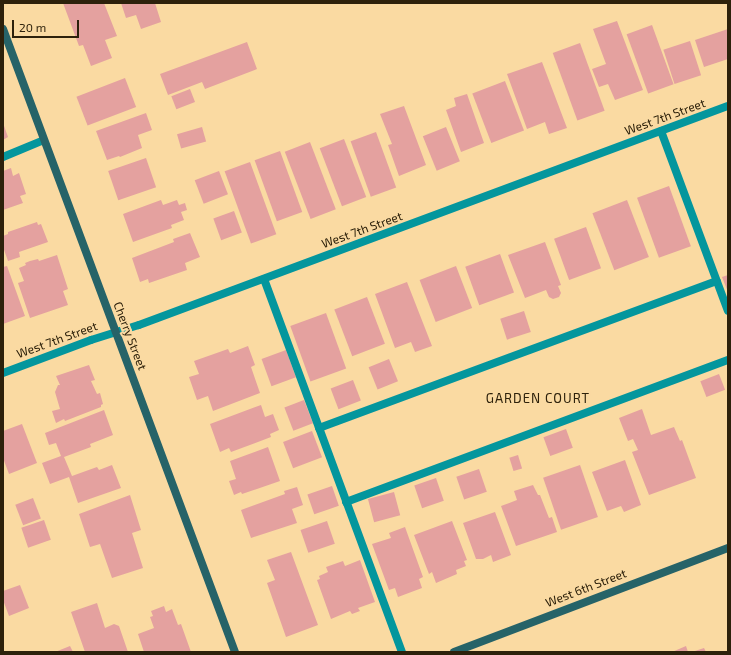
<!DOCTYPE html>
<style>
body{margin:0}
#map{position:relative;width:731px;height:655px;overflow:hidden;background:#fadaa2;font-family:"Exo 2",sans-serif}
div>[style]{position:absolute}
.building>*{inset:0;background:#e4a19f;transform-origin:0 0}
.lane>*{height:8px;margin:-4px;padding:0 4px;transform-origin:4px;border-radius:4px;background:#04969d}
.street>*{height:8px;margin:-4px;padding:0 4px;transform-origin:4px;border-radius:4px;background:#04969d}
.secondary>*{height:8px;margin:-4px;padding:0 4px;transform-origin:4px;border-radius:4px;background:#266368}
span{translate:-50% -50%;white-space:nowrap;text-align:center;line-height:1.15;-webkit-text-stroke:4px #fadaa2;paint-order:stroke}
.street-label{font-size:12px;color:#2d210b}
.neighbourhood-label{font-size:13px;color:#2d210b;letter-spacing:1px}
.frame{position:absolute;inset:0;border:4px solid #2d210b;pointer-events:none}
.scale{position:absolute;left:12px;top:20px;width:67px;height:18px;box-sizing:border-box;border:2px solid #2d210b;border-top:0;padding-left:5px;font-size:12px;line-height:14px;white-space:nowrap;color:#2d210b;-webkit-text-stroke:3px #fadaa2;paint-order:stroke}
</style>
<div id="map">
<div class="building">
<i style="clip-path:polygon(63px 3px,104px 3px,117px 36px,105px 40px,112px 58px,91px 66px,83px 45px,79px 46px)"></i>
<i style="clip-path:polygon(121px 3px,155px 3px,161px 22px,141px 29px,136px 15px,126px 18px)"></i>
<i style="clip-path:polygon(617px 21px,643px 90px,615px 100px,608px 84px,599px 87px,592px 69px,606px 64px,593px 29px)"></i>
<i style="left:652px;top:25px;width:63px;height:27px;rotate:70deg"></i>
<i style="clip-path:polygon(728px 29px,728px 59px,704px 67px,695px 40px)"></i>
<i style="left:690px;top:41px;width:36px;height:28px;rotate:72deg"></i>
<i style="clip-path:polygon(247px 42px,257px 69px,205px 89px,202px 82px,168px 95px,160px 74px)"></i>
<i style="left:580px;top:43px;width:72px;height:29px;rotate:70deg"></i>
<i style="clip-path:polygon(542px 62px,567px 128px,549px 134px,545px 122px,527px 129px,507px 74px)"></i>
<i style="left:125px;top:78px;width:31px;height:52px;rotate:69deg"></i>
<i style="left:505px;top:81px;width:53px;height:35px;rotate:69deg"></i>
<i style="left:190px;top:89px;width:14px;height:20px;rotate:69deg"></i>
<i style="clip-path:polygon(467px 94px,484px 143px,461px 152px,446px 110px,456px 106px,454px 98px)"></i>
<i style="clip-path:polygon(404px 106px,426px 165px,399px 176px,388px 145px,392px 144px,380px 114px)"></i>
<i style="clip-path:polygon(146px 113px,152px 130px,138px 135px,142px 148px,120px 157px,119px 156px,107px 160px,96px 131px)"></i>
<i style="clip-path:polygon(3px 123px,8px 137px,3px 140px)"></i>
<i style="left:202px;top:127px;width:15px;height:26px;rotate:74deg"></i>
<i style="left:446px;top:127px;width:37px;height:25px;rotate:68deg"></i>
<i style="left:376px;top:132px;width:59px;height:27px;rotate:70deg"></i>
<i style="left:344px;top:139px;width:62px;height:26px;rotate:69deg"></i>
<i style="left:310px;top:142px;width:72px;height:27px;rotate:69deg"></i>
<i style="left:280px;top:151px;width:65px;height:27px;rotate:70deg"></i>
<i style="left:146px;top:158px;width:31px;height:40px;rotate:71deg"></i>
<i style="left:250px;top:162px;width:77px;height:27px;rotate:70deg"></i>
<i style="clip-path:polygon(11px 168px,13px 176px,19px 173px,26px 194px,20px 196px,23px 203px,3px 210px,3px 171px)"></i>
<i style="left:219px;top:171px;width:25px;height:26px;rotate:69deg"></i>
<i style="left:669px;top:186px;width:64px;height:34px;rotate:70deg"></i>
<i style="clip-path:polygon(161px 200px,163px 205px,177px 200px,179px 205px,185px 203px,187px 210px,181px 212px,184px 220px,171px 225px,172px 228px,133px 242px,123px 214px)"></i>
<i style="left:627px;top:200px;width:61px;height:37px;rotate:69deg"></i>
<i style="left:234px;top:211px;width:23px;height:22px;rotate:70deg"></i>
<i style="clip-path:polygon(37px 222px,38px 225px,41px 224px,48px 242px,19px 252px,20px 257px,8px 261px,3px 247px,3px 236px,8px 234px,8px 232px)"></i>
<i style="left:586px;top:227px;width:44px;height:34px;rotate:70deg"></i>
<i style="clip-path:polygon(190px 233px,200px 257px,185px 263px,187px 270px,149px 283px,148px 279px,140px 282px,132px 258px,174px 242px,173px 239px)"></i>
<i style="clip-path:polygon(545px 242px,561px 285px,558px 286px,561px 293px,559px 297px,553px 299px,549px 297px,546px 290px,525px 298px,508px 255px)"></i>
<i style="left:500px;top:254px;width:41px;height:37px;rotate:70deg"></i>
<i style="clip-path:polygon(57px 255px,68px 289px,63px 291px,68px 305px,30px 318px,18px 283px,24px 281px,19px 268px,26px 265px,25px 263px,30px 261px,38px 259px,39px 261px)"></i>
<i style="clip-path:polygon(7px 266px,25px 316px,3px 324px,3px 267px)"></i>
<i style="left:456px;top:266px;width:45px;height:39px;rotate:69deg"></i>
<i style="clip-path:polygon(728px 275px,728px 292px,722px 277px)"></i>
<i style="clip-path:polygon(407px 282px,432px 346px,415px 352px,411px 342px,395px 348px,375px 294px)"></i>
<i style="left:367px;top:297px;width:50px;height:35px;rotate:69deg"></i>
<i style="left:524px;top:311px;width:22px;height:25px;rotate:72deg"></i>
<i style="left:326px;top:313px;width:59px;height:38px;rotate:70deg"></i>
<i style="clip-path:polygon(248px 346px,255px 365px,251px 367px,260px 393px,213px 411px,208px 396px,197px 400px,189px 377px,199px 374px,194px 361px,228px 349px,230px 353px)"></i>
<i style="left:286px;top:350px;width:29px;height:26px;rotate:70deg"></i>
<i style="left:389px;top:359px;width:24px;height:22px;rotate:68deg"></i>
<i style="clip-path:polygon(89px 365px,95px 380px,91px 381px,97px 394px,100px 393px,103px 404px,101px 405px,101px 407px,65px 421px,64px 419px,56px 423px,52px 411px,60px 409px,55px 392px,58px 385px,60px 385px,56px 376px)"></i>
<i style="left:719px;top:374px;width:17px;height:20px;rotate:69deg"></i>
<i style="left:353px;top:380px;width:22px;height:24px;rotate:69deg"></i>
<i style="left:304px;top:400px;width:25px;height:21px;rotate:69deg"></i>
<i style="clip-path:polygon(261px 405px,265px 417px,273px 414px,279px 430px,270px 434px,271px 437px,231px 452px,229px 448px,220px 452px,210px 424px)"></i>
<i style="clip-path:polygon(642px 409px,651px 435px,674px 427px,680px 441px,682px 440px,696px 478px,649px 495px,632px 452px,638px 450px,633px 439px,628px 441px,619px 418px)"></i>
<i style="clip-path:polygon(104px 410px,113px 435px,90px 444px,91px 447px,64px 457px,72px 476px,97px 467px,99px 470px,112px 465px,121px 488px,78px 503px,69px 477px,50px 484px,42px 463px,61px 456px,56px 443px,49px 445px,45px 433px)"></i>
<i style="clip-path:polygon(22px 424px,37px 463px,9px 474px,3px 458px,3px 431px)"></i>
<i style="left:566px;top:429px;width:20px;height:24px;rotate:70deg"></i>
<i style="left:312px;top:431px;width:28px;height:31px;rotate:69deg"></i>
<i style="clip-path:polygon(268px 447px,280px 481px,242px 494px,241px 492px,234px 495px,229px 481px,236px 479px,230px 461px)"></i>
<i style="left:518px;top:455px;width:14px;height:9px;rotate:73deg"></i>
<i style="clip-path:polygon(625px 460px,641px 505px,624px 512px,621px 506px,607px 511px,592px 472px)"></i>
<i style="left:580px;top:465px;width:55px;height:39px;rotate:71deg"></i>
<i style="left:479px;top:469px;width:24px;height:24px;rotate:71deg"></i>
<i style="left:436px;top:478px;width:24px;height:23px;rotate:71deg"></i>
<i style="clip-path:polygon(533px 485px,538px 495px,540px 495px,549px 518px,552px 517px,557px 532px,516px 546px,501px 506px,517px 500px,514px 491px)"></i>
<i style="left:332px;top:486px;width:21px;height:26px;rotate:71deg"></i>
<i style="clip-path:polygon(297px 487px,303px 505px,292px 509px,297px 523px,251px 538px,241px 510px,285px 494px,284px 491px)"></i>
<i style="left:394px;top:492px;width:24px;height:27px;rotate:75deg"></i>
<i style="clip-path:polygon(130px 495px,141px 530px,132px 533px,143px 568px,112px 578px,100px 544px,90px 547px,79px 514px)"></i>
<i style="left:33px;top:498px;width:22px;height:19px;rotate:69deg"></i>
<i style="clip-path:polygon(495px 512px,511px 555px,493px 562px,491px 555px,483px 559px,476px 559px,463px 523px)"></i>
<i style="left:44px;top:520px;width:21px;height:24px;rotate:71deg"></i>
<i style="left:327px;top:521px;width:24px;height:28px;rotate:71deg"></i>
<i style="clip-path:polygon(452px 521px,467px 560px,464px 561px,466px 566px,456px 570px,457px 574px,436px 583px,432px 572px,429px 574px,414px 535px)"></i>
<i style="clip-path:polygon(405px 527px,423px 577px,419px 579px,422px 588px,398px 597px,395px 588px,389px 590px,372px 544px,391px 538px,389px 533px)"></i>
<i style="clip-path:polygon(291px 552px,318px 625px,286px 637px,267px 583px,275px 580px,267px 560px)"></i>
<i style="clip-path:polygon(360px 560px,375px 602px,358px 608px,360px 611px,352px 614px,350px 611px,331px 619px,317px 580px,320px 579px,319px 576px,328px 572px,326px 567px,343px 561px,345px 566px)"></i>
<i style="clip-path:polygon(20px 585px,29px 608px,9px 616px,3px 600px,3px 591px)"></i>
<i style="clip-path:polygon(97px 603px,105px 628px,114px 624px,119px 626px,128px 652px,85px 652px,71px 612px)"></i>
<i style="clip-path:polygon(164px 606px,166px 612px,172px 609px,178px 625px,181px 624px,191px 652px,144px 652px,138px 634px,154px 628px,150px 617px,153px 616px,151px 611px)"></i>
<i style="clip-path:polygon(70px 646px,73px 652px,55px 652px)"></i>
<i style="clip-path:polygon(686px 646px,688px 652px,672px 652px)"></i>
<i style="clip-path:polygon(704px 648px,706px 652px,692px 652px)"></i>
</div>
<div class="lane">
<i style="left:661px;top:131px;width:192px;rotate:69.6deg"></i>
<i style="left:3px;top:157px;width:44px;rotate:-22.5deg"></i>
<i style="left:264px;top:279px;width:398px;rotate:69.7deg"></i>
<i style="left:319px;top:428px;width:424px;rotate:-20.3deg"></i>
<i style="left:346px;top:502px;width:408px;rotate:-20.4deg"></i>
</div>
<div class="street">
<i style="left:3px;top:373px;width:94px;rotate:-20.6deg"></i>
<i style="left:91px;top:340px;width:50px;rotate:-17.4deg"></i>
<i style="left:139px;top:325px;width:628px;rotate:-20.4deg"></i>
</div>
<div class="secondary">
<i style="left:3px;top:29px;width:665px;rotate:69.58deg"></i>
<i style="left:454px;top:652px;width:293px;rotate:-20.8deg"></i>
</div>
<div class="street-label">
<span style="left:665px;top:117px;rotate:-20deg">West 7th Street</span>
<span style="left:362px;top:230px;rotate:-20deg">West 7th Street</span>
<span style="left:130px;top:336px;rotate:69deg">Cherry Street</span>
<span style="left:57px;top:340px;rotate:-20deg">West 7th Street</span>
<span style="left:586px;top:588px;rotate:-21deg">West 6th Street</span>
</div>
<div class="neighbourhood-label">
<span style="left:538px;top:398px">GARDEN COURT</span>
</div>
<div class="frame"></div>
<div class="scale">20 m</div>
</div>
